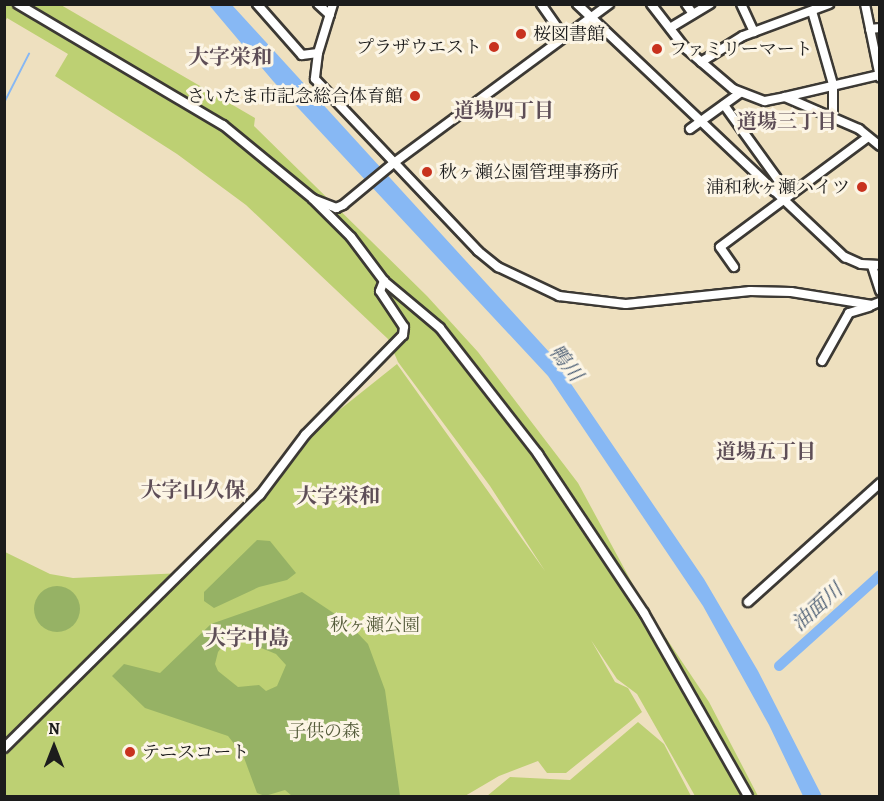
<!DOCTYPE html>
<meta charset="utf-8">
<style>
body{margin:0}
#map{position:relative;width:884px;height:801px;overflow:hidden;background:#eee0bf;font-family:Alegreya,"Noto Serif JP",serif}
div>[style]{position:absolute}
.green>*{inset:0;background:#bdd073}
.forest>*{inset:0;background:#96b265}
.round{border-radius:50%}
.water>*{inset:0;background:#87b8f4}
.stream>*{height:1.5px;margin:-0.75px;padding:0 0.75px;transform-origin:0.75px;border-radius:0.75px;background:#87b8f4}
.river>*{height:10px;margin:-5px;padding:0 5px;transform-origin:5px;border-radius:5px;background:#87b8f4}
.roads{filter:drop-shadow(2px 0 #3c3934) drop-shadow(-2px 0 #3c3934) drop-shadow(0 2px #3c3934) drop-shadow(0 -2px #3c3934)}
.minor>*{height:8px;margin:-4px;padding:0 4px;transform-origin:4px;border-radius:4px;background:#fff}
.dots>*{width:16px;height:16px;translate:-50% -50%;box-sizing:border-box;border:3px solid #fcf5e5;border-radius:50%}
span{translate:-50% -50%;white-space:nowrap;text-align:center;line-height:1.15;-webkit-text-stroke:6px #fcf5e5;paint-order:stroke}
.poi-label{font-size:18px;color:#1c1c1c}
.left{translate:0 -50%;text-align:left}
.right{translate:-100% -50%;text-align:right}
.park-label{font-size:18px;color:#545b3a}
.neighbourhood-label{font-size:20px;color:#5e4e57;font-weight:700}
.water-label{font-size:20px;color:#475a72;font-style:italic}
.quarter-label{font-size:21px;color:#5e4e57;font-weight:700}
.frame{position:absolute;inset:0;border:6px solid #1c1c1c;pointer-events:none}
.north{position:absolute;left:24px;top:717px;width:60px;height:60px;-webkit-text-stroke:4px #fcf5e5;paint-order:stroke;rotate:0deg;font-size:16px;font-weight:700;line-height:24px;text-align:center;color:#1c1c1c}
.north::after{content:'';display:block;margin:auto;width:21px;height:27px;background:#1c1c1c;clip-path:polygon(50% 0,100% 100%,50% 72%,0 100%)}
</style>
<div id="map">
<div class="green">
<i style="clip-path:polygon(5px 5px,61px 5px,255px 118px,254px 126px,427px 296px,478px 352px,578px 483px,644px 605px,709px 702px,758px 796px,695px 796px,637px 694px,617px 679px,591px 640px,615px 682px,628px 688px,642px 712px,566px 773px,547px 773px,538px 761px,499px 776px,465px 796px,5px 796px,5px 552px,50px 574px,73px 578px,183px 573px,242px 515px,308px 435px,397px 364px,545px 571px,490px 486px,398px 362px,388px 339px,246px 205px,177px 154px,55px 76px,68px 54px,7px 18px,5px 22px)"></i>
<i style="clip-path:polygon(638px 722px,664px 744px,691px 796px,487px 796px,510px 777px,570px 780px)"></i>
</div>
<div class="forest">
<i style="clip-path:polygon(257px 540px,270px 541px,296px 573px,287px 580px,259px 587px,214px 608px,204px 601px,204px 592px)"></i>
<i class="round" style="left:34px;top:586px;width:46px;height:46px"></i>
<i style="clip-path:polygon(evenodd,302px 592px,347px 622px,368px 644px,385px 690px,400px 796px,292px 796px,285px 790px,265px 796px,257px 793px,243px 755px,228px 736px,145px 708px,112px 676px,124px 664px,160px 673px,211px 624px,302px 592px,237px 638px,276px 654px,286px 665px,277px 686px,266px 691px,259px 685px,238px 687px,218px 671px,215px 664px,218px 652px,224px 644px,237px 638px)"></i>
</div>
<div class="water">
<i style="clip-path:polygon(209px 5px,232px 5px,550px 353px,704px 579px,758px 671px,822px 796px,803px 796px,769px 725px,703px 606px,548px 376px,273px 81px)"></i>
</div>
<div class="stream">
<i style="left:4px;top:103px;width:55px;rotate:-63deg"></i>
</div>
<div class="river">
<i style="left:779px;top:666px;width:136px;rotate:-42deg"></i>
</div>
<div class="roads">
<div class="minor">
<i style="left:18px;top:4px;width:238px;rotate:30.6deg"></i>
<i style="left:223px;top:125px;width:117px;rotate:39.4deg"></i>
<i style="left:257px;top:4px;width:68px;rotate:48.6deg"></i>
<i style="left:302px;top:55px;width:16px;rotate:-7deg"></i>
<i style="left:318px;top:4px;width:16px;rotate:43deg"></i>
<i style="left:333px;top:4px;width:51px;rotate:107deg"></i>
<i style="left:318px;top:53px;width:26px;rotate:97deg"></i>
<i style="left:315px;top:79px;width:237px;rotate:46.5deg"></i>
<i style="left:478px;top:251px;width:26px;rotate:39deg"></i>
<i style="left:498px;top:267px;width:68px;rotate:25.4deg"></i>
<i style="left:559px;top:296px;width:67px;rotate:6.8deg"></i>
<i style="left:626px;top:304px;width:125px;rotate:-6deg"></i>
<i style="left:750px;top:291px;width:41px;rotate:1.4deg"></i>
<i style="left:791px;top:292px;width:82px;rotate:9.1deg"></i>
<i style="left:872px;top:305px;width:9px;rotate:-21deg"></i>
<i style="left:541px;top:4px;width:40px;rotate:55.1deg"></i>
<i style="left:577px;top:4px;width:369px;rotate:43.4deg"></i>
<i style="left:845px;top:257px;width:17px;rotate:24deg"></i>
<i style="left:861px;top:264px;width:19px;rotate:3deg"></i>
<i style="left:651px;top:4px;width:56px;rotate:52.3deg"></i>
<i style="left:685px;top:48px;width:63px;rotate:40.5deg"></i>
<i style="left:733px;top:89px;width:34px;rotate:21deg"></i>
<i style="left:765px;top:101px;width:20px;rotate:-11deg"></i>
<i style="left:785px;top:97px;width:81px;rotate:23.4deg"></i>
<i style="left:859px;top:129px;width:27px;rotate:39deg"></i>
<i style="left:686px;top:4px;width:12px;rotate:55deg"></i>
<i style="left:741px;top:4px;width:31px;rotate:65deg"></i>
<i style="left:865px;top:4px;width:75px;rotate:78.4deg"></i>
<i style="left:812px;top:11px;width:76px;rotate:74deg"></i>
<i style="left:833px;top:84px;width:33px;rotate:90deg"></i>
<i style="left:670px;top:28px;width:47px;rotate:-31deg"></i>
<i style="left:870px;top:29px;width:10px;rotate:-6deg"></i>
<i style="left:701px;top:62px;width:49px;rotate:-31.8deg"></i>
<i style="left:743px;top:36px;width:92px;rotate:-20.4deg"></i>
<i style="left:785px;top:97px;width:97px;rotate:-13.2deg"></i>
<i style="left:724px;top:105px;width:97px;rotate:54.2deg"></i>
<i style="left:781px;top:184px;width:10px;rotate:135deg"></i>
<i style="left:690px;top:129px;width:62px;rotate:-35.8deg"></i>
<i style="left:872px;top:266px;width:26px;rotate:72deg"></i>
<i style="left:734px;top:267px;width:24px;rotate:-125deg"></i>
<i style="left:720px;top:247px;width:184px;rotate:-36.6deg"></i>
<i style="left:384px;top:281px;width:73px;rotate:40deg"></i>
<i style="left:440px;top:328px;width:160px;rotate:52.1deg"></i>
<i style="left:538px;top:454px;width:191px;rotate:56.3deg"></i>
<i style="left:644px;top:613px;width:210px;rotate:60.4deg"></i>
<i style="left:822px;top:361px;width:55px;rotate:-60.6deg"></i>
<i style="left:849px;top:313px;width:21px;rotate:-17deg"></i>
<i style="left:748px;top:602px;width:178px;rotate:-42deg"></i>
<i style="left:4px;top:748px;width:360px;rotate:-44.7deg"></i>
<i style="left:260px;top:495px;width:75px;rotate:-53.1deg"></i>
<i style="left:305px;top:435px;width:140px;rotate:-45.6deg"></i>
<i style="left:403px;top:335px;width:8px;rotate:-83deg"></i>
<i style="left:404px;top:327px;width:43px;rotate:-123.7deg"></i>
<i style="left:380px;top:291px;width:11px;rotate:-68deg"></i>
<i style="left:384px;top:281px;width:55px;rotate:-126.9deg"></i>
<i style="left:351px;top:237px;width:54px;rotate:-135deg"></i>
<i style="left:313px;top:199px;width:25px;rotate:21deg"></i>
<i style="left:336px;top:208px;width:8px;rotate:-23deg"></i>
<i style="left:343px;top:205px;width:67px;rotate:-39.6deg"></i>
<i style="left:395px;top:162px;width:266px;rotate:-36.4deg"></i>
</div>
</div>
<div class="dots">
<i style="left:521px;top:34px;background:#c8321e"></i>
<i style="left:494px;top:47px;background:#c8321e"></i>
<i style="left:657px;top:49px;background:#c8321e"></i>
<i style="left:415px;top:96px;background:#c8321e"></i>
<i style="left:427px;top:172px;background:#c8321e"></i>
<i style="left:862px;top:187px;background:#c8321e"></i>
<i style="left:130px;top:752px;background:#c8321e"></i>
</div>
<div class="poi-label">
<span class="left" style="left:533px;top:34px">桜図書館</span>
<span class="right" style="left:482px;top:47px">プラザウエスト</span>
<span class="left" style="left:669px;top:49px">ファミリーマート</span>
<span class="right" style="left:403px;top:96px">さいたま市記念総合体育館</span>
<span class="left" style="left:439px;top:172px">秋ヶ瀬公園管理事務所</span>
<span class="right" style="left:850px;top:187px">浦和秋ヶ瀬ハイツ</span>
<span class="left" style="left:142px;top:752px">テニスコート</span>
</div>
<div class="park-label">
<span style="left:375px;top:625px">秋ヶ瀬公園</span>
<span style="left:324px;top:731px">子供の森</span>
</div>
<div class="neighbourhood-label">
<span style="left:504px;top:110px">道場四丁目</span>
<span style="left:787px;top:121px">道場三丁目</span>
<span style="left:766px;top:451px">道場五丁目</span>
</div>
<div class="water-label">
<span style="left:566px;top:363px;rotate:52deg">鴨川</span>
<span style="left:817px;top:607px;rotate:-42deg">油面川</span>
</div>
<div class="quarter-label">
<span style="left:230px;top:57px">大字栄和</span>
<span style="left:193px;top:490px">大字山久保</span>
<span style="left:338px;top:496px">大字栄和</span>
<span style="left:247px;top:638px">大字中島</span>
</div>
<div class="frame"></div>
<div class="north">N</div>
</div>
